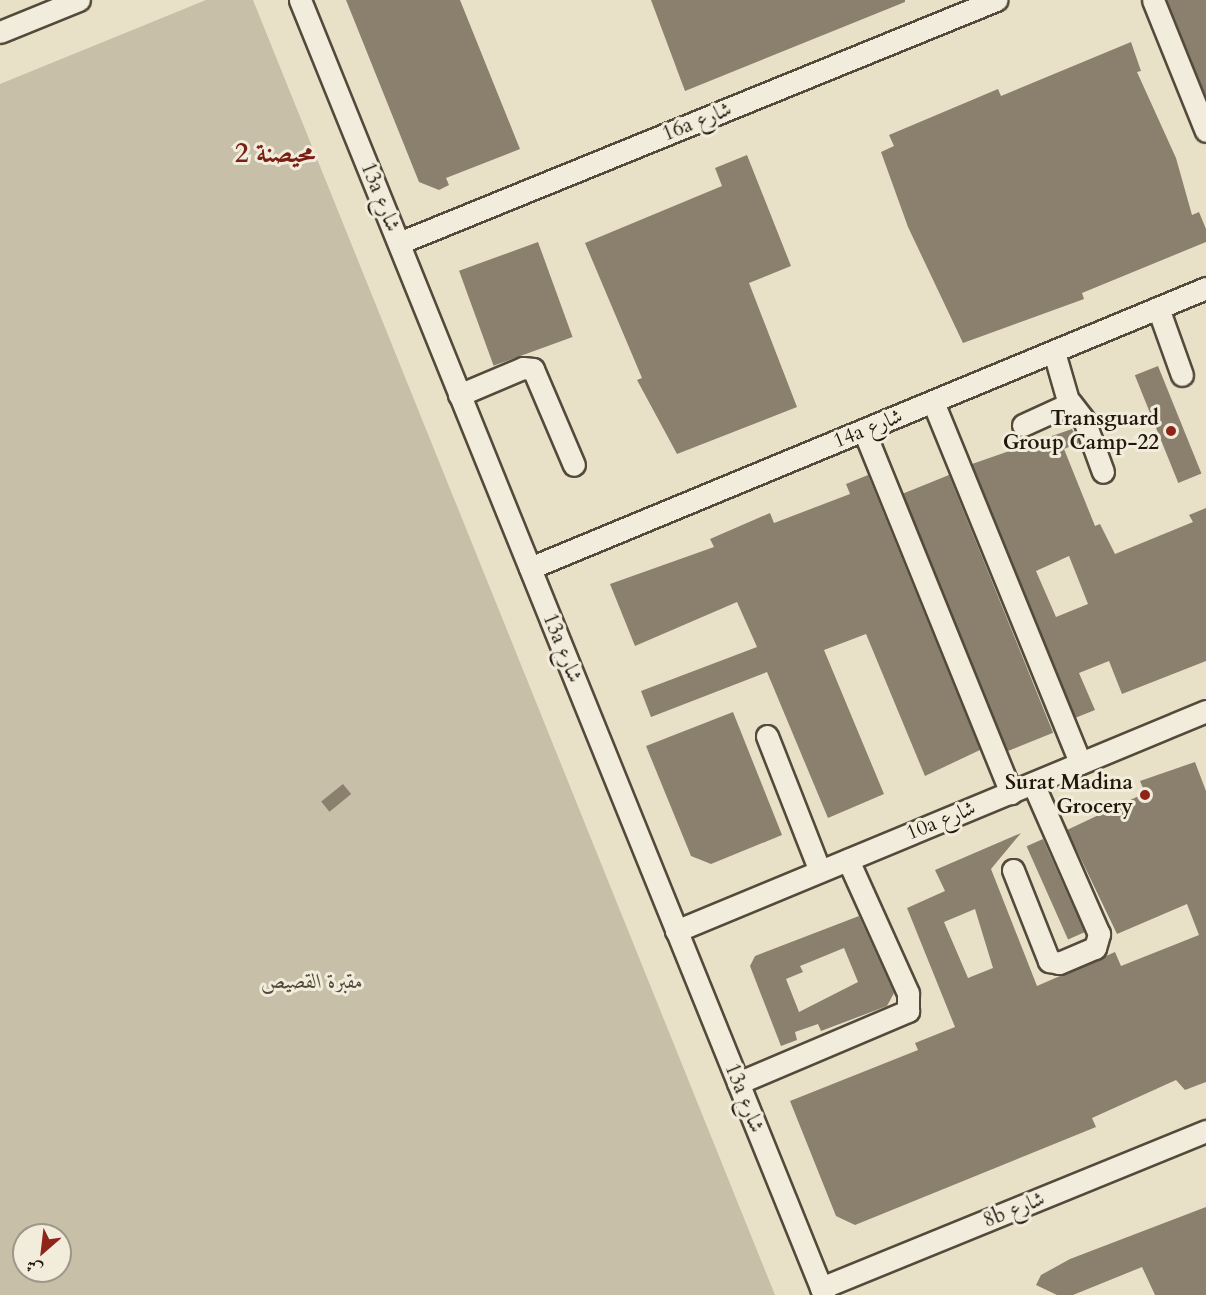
<!DOCTYPE html>
<meta charset="utf-8">
<style>
body{margin:0}
#map{position:relative;width:1206px;height:1295px;overflow:hidden;background:#e9e1c7;font-family:Cardo,Amiri,serif}
div>[style]{position:absolute}
.green>*{inset:0;background:#c7bfa7}
.building>*{inset:0;background:#8a806d;transform-origin:0 0}
.roads{filter:drop-shadow(2px 0 #544a3b) drop-shadow(-2px 0 #544a3b) drop-shadow(0 2px #544a3b) drop-shadow(0 -2px #544a3b)}
.minor>*{height:21px;margin:-10.5px;padding:0 10.5px;transform-origin:10.5px;border-radius:10.5px;background:#f1ecdb}
.dots>*{width:16px;height:16px;translate:-50% -50%;box-sizing:border-box;border:3px solid #f1ecdb;border-radius:50%}
span{translate:-50% -50%;white-space:nowrap;text-align:center;line-height:1.15;-webkit-text-stroke:6px #f1ecdb;paint-order:stroke}
.street-label{font-size:21px;color:#23170c}
.poi-label{font-size:21px;color:#23170c;font-weight:700}
.right{translate:-100% -50%;text-align:right}
.park-label{font-size:21px;color:#54493a;font-style:italic}
.district-label{font-size:27px;color:#7a1f14;font-weight:700}
.north{position:absolute;left:12px;top:1223px;width:60px;height:60px;box-sizing:border-box;background:#f1ecdb;border:2px solid #9f9788;border-radius:50%;rotate:208deg;font-size:16px;font-weight:700;line-height:24px;text-align:center;color:#23170c}
.north::after{content:'';display:block;margin:auto;width:21px;height:27px;background:#8f2418;clip-path:polygon(50% 0,100% 100%,50% 72%,0 100%)}
</style>
<div id="map">
<div class="green">
<i style="clip-path:polygon(evenodd,206px 0,253px 0,775px 1295px,0 1295px,0 84px,206px 0,24px 1235px,60px 1235px,60px 1271px,24px 1271px,24px 1235px)"></i>
</div>
<div class="building">
<i style="clip-path:polygon(346px 0,460px 0,520px 149px,446px 178px,449px 185px,439px 190px,419px 182px)"></i>
<i style="clip-path:polygon(651px 0,905px 0,905px 2px,685px 91px)"></i>
<i style="clip-path:polygon(1167px 0,1206px 0,1206px 97px)"></i>
<i style="clip-path:polygon(1131px 42px,1141px 71px,1137px 72px,1176px 158px,1192px 215px,1199px 212px,1206px 229px,1206px 242px,1082px 293px,1084px 299px,963px 343px,908px 227px,881px 152px,894px 146px,889px 135px,998px 89px,1001px 96px)"></i>
<i style="clip-path:polygon(747px 155px,791px 266px,749px 283px,797px 407px,677px 454px,637px 380px,642px 378px,585px 243px,722px 186px,715px 168px)"></i>
<i style="left:538px;top:242px;width:101px;height:84px;rotate:70deg"></i>
<i style="left:1158px;top:366px;width:116px;height:25px;rotate:68deg"></i>
<i style="clip-path:polygon(evenodd,1072px 429px,1079px 443px,1064px 449px,1095px 526px,1100px 524px,1115px 554px,1193px 522px,1189px 515px,1206px 508px,1206px 661px,1122px 694px,1109px 661px,1079px 673px,1095px 710px,1075px 718px,972px 464px,1072px 429px,1069px 556px,1088px 604px,1056px 617px,1036px 571px,1069px 556px)"></i>
<i style="clip-path:polygon(868px 475px,980px 750px,925px 776px,866px 634px,824px 650px,884px 794px,828px 818px,767px 672px,651px 717px,641px 691px,757px 647px,737px 602px,635px 646px,610px 584px,714px 547px,710px 539px,770px 513px,774px 523px,850px 494px,846px 484px)"></i>
<i style="left:949px;top:475px;width:278px;height:50px;rotate:68deg"></i>
<i style="clip-path:polygon(733px 712px,782px 835px,711px 864px,691px 856px,646px 746px)"></i>
<i style="clip-path:polygon(evenodd,1195px 762px,1206px 791px,1206px 1082px,1185px 1090px,1176px 1080px,1092px 1118px,1096px 1127px,855px 1225px,836px 1216px,790px 1101px,918px 1050px,915px 1043px,955px 1027px,907px 908px,945px 891px,935px 870px,1021px 833px,991px 869px,1037px 986px,1115px 952px,1121px 966px,1199px 935px,1187px 904px,1117px 934px,1067px 830px,1145px 793px,1140px 781px,1195px 762px,975px 909px,993px 968px,968px 978px,944px 922px,975px 909px)"></i>
<i style="left:343px;top:784px;width:13px;height:28px;rotate:51deg"></i>
<i style="left:1043px;top:839px;width:102px;height:18px;rotate:66deg"></i>
<i style="clip-path:polygon(evenodd,859px 916px,894px 993px,887px 1006px,821px 1031px,818px 1024px,795px 1032px,797px 1040px,781px 1046px,750px 966px,755px 956px,859px 916px,844px 948px,858px 982px,799px 1012px,786px 979px,803px 972px,800px 966px,844px 948px)"></i>
<i style="clip-path:polygon(1206px 1207px,1206px 1295px,1155px 1295px,1142px 1267px,1073px 1295px,1057px 1295px,1036px 1285px,1041px 1275px,1070px 1259px)"></i>
</div>
<div class="roads">
<div class="minor">
<i style="left:300px;top:0;width:1397px;rotate:67.97deg"></i>
<i style="left:1153px;top:0;width:141px;rotate:68deg"></i>
<i style="left:0;top:32px;width:85px;rotate:-22.1deg"></i>
<i style="left:399px;top:243px;width:645px;rotate:-22.15deg"></i>
<i style="left:1158px;top:308px;width:71px;rotate:70.3deg"></i>
<i style="left:459px;top:395px;width:69px;rotate:-22.9deg"></i>
<i style="left:523px;top:368px;width:10px;rotate:6deg"></i>
<i style="left:533px;top:369px;width:104px;rotate:66.9deg"></i>
<i style="left:933px;top:402px;width:390px;rotate:67.8deg"></i>
<i style="left:1070px;top:402px;width:23px;rotate:52deg"></i>
<i style="left:1084px;top:420px;width:55px;rotate:69.9deg"></i>
<i style="left:1023px;top:425px;width:51px;rotate:-24.5deg"></i>
<i style="left:1069px;top:404px;width:54px;rotate:-106.1deg"></i>
<i style="left:864px;top:431px;width:391px;rotate:67.9deg"></i>
<i style="left:530px;top:568px;width:732px;rotate:-22.5deg"></i>
<i style="left:767px;top:736px;width:145px;rotate:68.6deg"></i>
<i style="left:1013px;top:870px;width:98px;rotate:68.4deg"></i>
<i style="left:1049px;top:961px;width:10px;rotate:11deg"></i>
<i style="left:1059px;top:963px;width:39px;rotate:-23deg"></i>
<i style="left:1095px;top:948px;width:15px;rotate:-74deg"></i>
<i style="left:1099px;top:934px;width:164px;rotate:-113.7deg"></i>
<i style="left:676px;top:931px;width:574px;rotate:-22.54deg"></i>
<i style="left:738px;top:1083px;width:185px;rotate:-23deg"></i>
<i style="left:908px;top:1011px;width:18px;rotate:-90deg"></i>
<i style="left:908px;top:993px;width:146px;rotate:-114.3deg"></i>
<i style="left:821px;top:1288px;width:416px;rotate:-22.2deg"></i>
</div>
</div>
<div class="dots">
<i style="left:1171px;top:431px;background:#8f2418"></i>
<i style="left:1145px;top:795px;background:#8f2418"></i>
</div>
<div class="street-label">
<span style="left:697px;top:122px;rotate:-22deg">16a شارع</span>
<span style="left:380px;top:197px;rotate:68deg">13a شارع</span>
<span style="left:868px;top:429px;rotate:-22deg">14a شارع</span>
<span style="left:562px;top:648px;rotate:68deg">13a شارع</span>
<span style="left:941px;top:821px;rotate:-22deg">10a شارع</span>
<span style="left:744px;top:1098px;rotate:68deg">13a شارع</span>
<span style="left:1014px;top:1210px;rotate:-22deg">8b شارع</span>
</div>
<div class="poi-label">
<span class="right" style="left:1159px;top:431px">Transguard<br>Group Camp-22</span>
<span class="right" style="left:1133px;top:795px">Surat Madina<br>Grocery</span>
</div>
<div class="park-label">
<span style="left:312px;top:982px">مقبرة القصيص</span>
</div>
<div class="district-label">
<span style="left:275px;top:154px">محيصنة 2</span>
</div>
<div class="north">ش</div>
</div>
